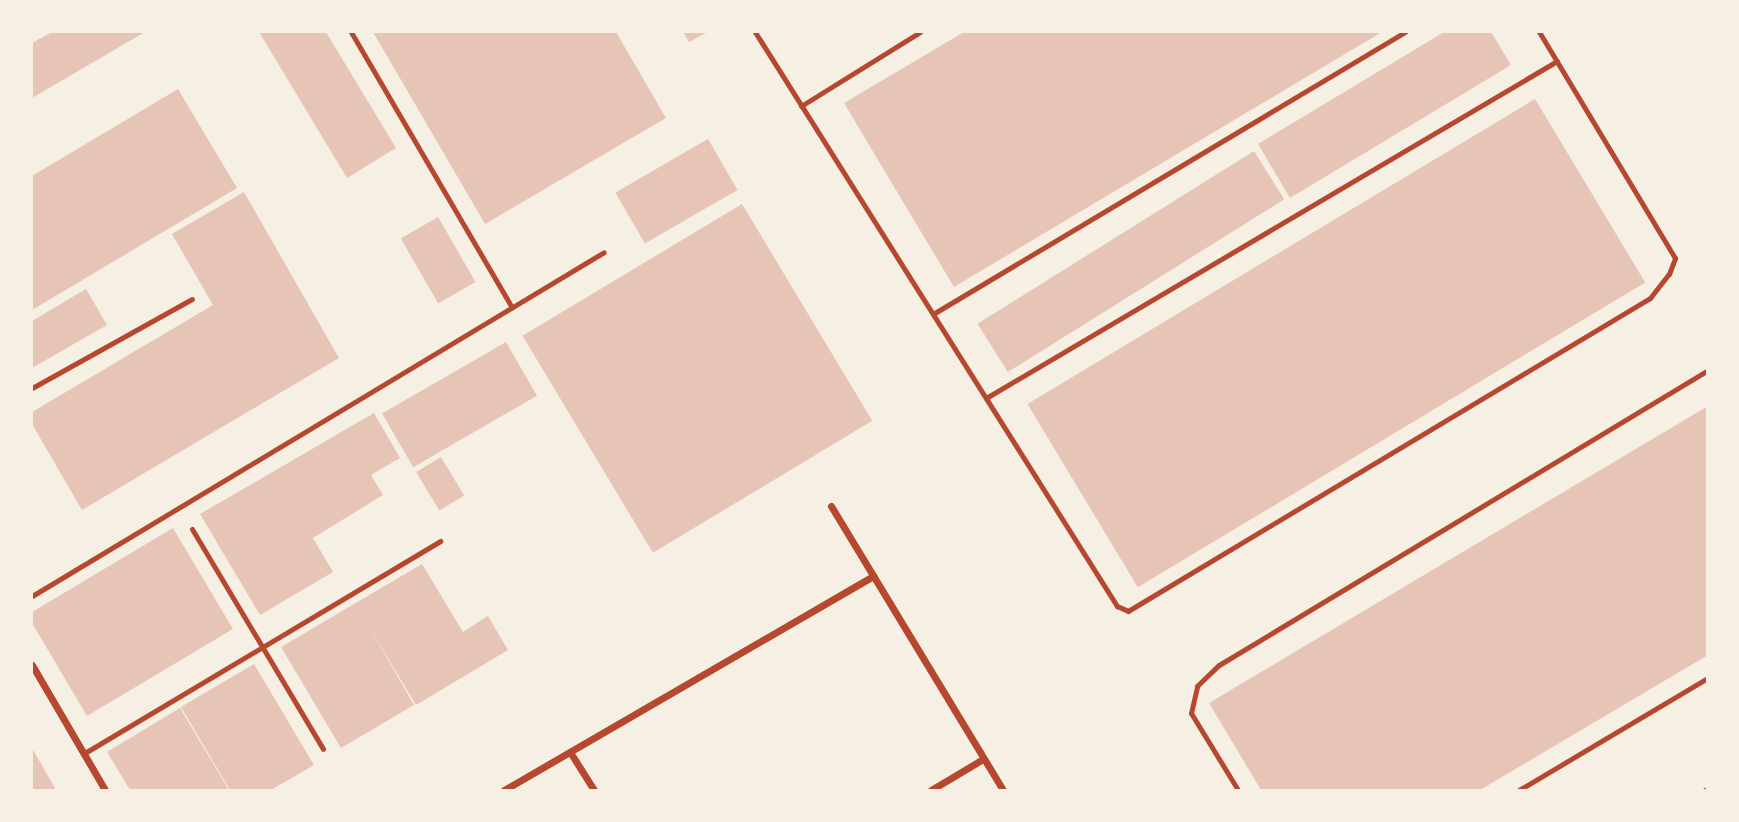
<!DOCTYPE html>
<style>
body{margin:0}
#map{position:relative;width:1739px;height:822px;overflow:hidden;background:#f6efe4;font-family:"Source Serif 4",serif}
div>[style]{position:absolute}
.building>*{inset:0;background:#e6c5b7;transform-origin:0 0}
.service>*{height:5px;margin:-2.5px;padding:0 2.5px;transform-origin:2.5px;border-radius:2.5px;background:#b5482f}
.minor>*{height:7px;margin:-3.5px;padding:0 3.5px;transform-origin:3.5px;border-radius:3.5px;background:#b5482f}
span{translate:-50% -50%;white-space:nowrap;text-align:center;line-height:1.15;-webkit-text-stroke:6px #f6efe4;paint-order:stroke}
.frame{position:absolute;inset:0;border:33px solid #f6efe4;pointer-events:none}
</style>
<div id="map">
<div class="building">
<i style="clip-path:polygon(52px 32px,145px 32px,32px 98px,32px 43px)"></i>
<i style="clip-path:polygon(259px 32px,326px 32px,396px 148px,347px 178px)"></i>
<i style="clip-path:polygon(373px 32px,616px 32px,666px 118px,485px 224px)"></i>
<i style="clip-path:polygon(683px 32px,708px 32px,689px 42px)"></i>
<i style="clip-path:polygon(964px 32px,1382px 32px,954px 287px,844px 103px)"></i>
<i style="clip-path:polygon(1444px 32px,1491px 32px,1511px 65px,1290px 198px,1258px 144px)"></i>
<i style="clip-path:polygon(178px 89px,237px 188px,32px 310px,32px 176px)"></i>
<i style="left:1535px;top:99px;width:214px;height:592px;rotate:59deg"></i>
<i style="left:708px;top:139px;width:59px;height:107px;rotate:60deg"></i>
<i style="left:1254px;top:151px;width:57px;height:326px;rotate:58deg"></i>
<i style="clip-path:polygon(244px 192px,339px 358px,82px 510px,32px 424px,32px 412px,213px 305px,172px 234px)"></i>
<i style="left:742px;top:204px;width:253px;height:256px;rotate:59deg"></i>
<i style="left:438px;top:217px;width:75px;height:43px;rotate:60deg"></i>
<i style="clip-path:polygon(86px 289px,107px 325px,32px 368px,32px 321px)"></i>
<i style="left:506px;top:342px;width:62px;height:143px;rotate:60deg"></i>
<i style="clip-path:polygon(1708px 406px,1708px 655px,1480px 790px,1261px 790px,1209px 703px)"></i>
<i style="clip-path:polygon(374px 413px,400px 458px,371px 475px,383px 495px,313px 538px,333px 572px,260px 615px,200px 514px)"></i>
<i style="left:441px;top:457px;width:45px;height:29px;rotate:59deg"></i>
<i style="clip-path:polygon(173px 528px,233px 629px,87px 716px,32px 623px,32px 612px)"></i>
<i style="clip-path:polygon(422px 564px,463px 632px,488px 616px,508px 650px,416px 705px,368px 625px,414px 705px,341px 748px,281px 647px)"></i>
<i style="clip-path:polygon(254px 664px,314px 765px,271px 790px,230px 790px,181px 707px)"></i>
<i style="clip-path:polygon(180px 708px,229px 790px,130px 790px,107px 752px)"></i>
<i style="clip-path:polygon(32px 748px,56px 790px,32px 790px)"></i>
</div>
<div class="service">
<i style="left:351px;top:32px;width:319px;rotate:59.7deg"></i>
<i style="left:755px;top:32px;width:679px;rotate:57.76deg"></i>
<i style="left:1117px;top:606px;width:12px;rotate:24deg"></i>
<i style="left:1128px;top:611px;width:609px;rotate:-30.95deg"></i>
<i style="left:1650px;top:298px;width:31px;rotate:-52deg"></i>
<i style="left:1669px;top:274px;width:17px;rotate:-69deg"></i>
<i style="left:1675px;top:258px;width:264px;rotate:-121deg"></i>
<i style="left:801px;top:106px;width:140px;rotate:-31.9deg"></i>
<i style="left:933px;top:314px;width:550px;rotate:-30.86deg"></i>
<i style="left:32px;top:388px;width:183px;rotate:-29.1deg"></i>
<i style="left:986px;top:398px;width:663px;rotate:-30.55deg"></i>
<i style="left:192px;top:529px;width:256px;rotate:59.2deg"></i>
<i style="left:32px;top:596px;width:667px;rotate:-31.02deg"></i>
<i style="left:83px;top:754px;width:416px;rotate:-30.8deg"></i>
<i style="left:1238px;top:790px;width:90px;rotate:-121.4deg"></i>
<i style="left:1191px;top:713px;width:28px;rotate:-77deg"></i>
<i style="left:1197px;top:686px;width:30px;rotate:-44deg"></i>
<i style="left:1219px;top:665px;width:571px;rotate:-31.1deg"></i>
<i style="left:1519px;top:790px;width:220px;rotate:-30.7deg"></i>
<i style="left:1705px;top:790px;width:3px;rotate:-18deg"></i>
</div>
<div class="minor">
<i style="left:831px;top:506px;width:332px;rotate:58.8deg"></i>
<i style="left:32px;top:665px;width:145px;rotate:59.7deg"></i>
<i style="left:570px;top:752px;width:45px;rotate:57.7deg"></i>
<i style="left:504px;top:790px;width:427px;rotate:-30.1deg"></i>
<i style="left:931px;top:790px;width:61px;rotate:-30.8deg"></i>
</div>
<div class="frame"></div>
</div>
